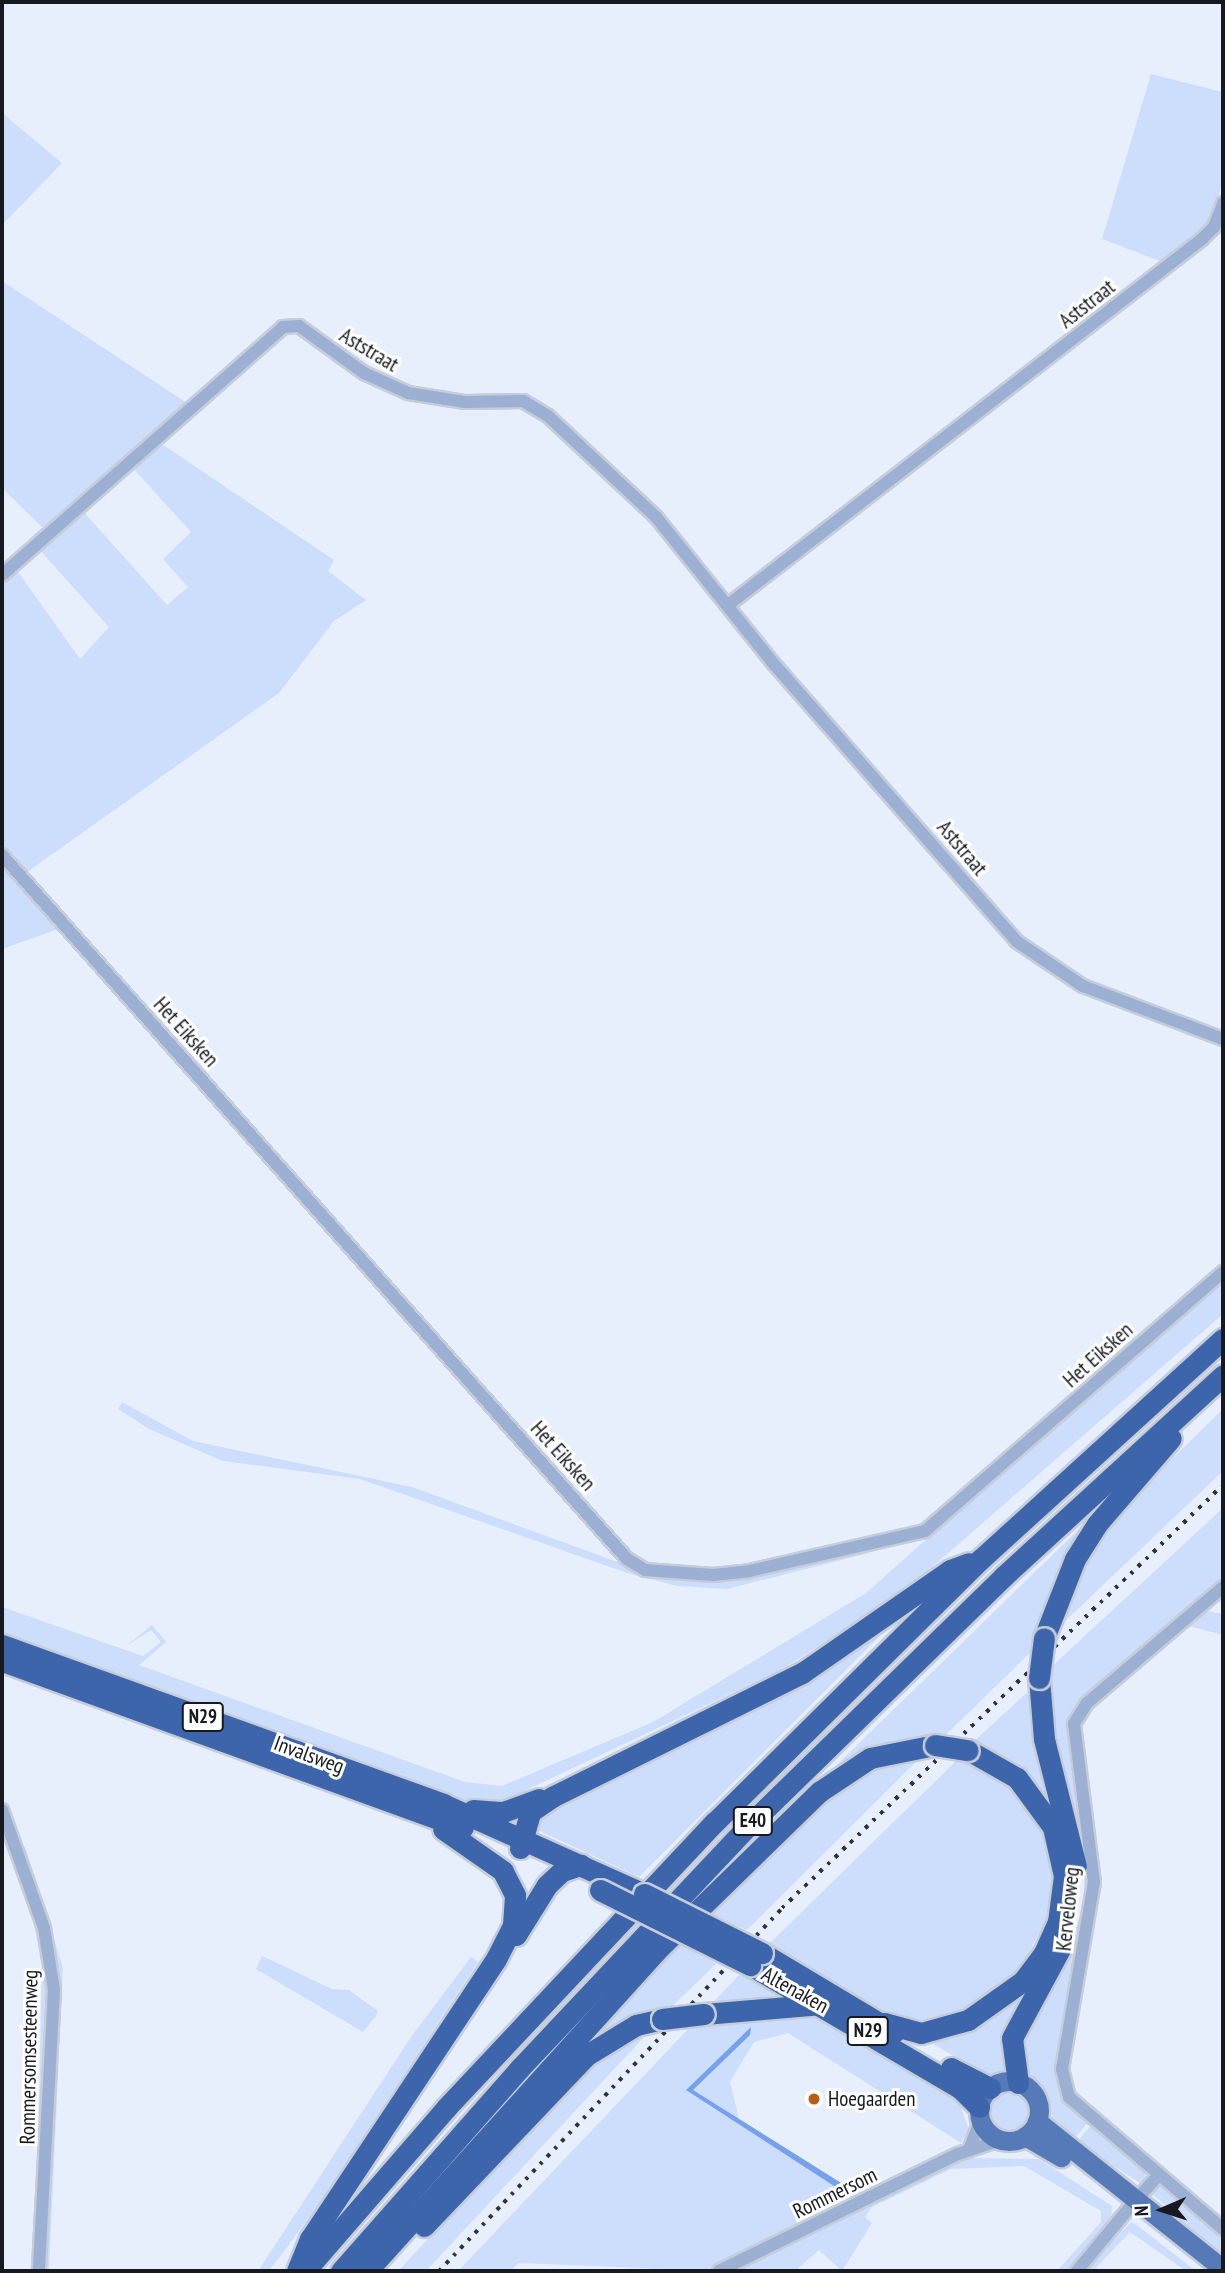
<!DOCTYPE html>
<style>
body{margin:0}
#map{position:relative;width:1225px;height:2273px;overflow:hidden;background:#e7effd;font-family:"PT Sans Narrow",sans-serif}
div>[style]{position:absolute}
.green>*{inset:0;background:#ccdefb}
.round{border-radius:50%}
.water>*{inset:0;background:#75a1ed}
.roads{filter:drop-shadow(2px 0 #c6cdda) drop-shadow(-2px 0 #c6cdda) drop-shadow(0 2px #c6cdda) drop-shadow(0 -2px #c6cdda)}
.street>*{height:12px;margin:-6px;padding:0 6px;transform-origin:6px;border-radius:6px;background:#9bb0d2}
.primary>*{height:19px;margin:-9.5px;padding:0 9.5px;transform-origin:9.5px;border-radius:9.5px;background:#5679b7}
.primary>.ring{margin:-9.5px;padding:0;box-sizing:content-box;background:none;border:19px solid #5679b7;border-radius:50%}
.highway>*{height:21px;margin:-10.5px;padding:0 10.5px;transform-origin:10.5px;border-radius:10.5px;background:#3c65ac}
.rail>*{height:3.5px;margin-top:-1.75px;transform-origin:0;background:repeating-linear-gradient(90deg,#2e3239 0 3.5px,transparent 0 10.5px)}
.bridges{filter:drop-shadow(2px 0 #c6cdda) drop-shadow(-2px 0 #c6cdda) drop-shadow(0 2px #c6cdda) drop-shadow(0 -2px #c6cdda)}
.highway-bridge>*{height:21px;margin:-10.5px;padding:0 10.5px;transform-origin:10.5px;border-radius:10.5px;background:#3c65ac}
.dots>*{width:19px;height:19px;translate:-50% -50%;box-sizing:border-box;border:4px solid #fff;border-radius:50%}
span{translate:-50% -50%;white-space:nowrap;text-align:center;line-height:1.15;-webkit-text-stroke:6px #fff;paint-order:stroke}
.shield-label span{padding:2px 5px;background:#fff;border:2px solid;border-radius:5px;-webkit-text-stroke-width:0}
.shield-label{font-size:19px;color:#161a20;font-weight:700}
.street-label{font-size:21px;color:#161a20}
.poi-label{font-size:21px;color:#161a20}
.left{translate:0 -50%;text-align:left}
.frame{position:absolute;inset:0;border:4px solid #161a20;pointer-events:none}
.north{position:absolute;left:1127px;top:2175px;width:70px;height:70px;-webkit-text-stroke:5px #fff;paint-order:stroke;rotate:267deg;font-size:19px;font-weight:700;line-height:28px;text-align:center;color:#161a20}
.north::after{content:'';display:block;margin:auto;width:24px;height:32px;background:#161a20;clip-path:polygon(50% 0,100% 100%,50% 72%,0 100%)}
</style>
<div id="map">
<div class="green">
<i style="clip-path:polygon(1151px 74px,1223px 92px,1223px 180px,1215px 208px,1205px 231px,1165px 263px,1102px 239px)"></i>
<i style="clip-path:polygon(2px 113px,62px 163px,2px 225px)"></i>
<i style="clip-path:polygon(2px 281px,187px 403px,45px 530px,2px 488px)"></i>
<i style="clip-path:polygon(159px 442px,334px 560px,328px 571px,366px 600px,334px 621px,279px 693px,23px 875px,2px 851px,2px 583px,16px 569px,80px 659px,109px 627px,38px 548px,82px 510px,167px 605px,188px 587px,163px 559px,191px 532px,130px 465px)"></i>
<i style="clip-path:polygon(2px 861px,61px 928px,2px 949px)"></i>
<i style="clip-path:polygon(1223px 1276px,1223px 1314px,900px 1595px,779px 1671px,503px 1801px,472px 1802px,447px 1794px,2px 1634px,2px 1607px,143px 1656px,161px 1642px,151px 1630px,126px 1646px,152px 1625px,166px 1642px,139px 1665px,465px 1782px,502px 1786px,653px 1722px,866px 1593px)"></i>
<i style="clip-path:polygon(122px 1402px,193px 1441px,412px 1487px,631px 1567px,678px 1577px,858px 1548px,869px 1553px,727px 1589px,677px 1586px,627px 1573px,360px 1479px,223px 1461px,149px 1429px,118px 1409px)"></i>
<i style="clip-path:polygon(1223px 1409px,1223px 1471px,1060px 1626px,1087px 1558px,1114px 1515px)"></i>
<i style="clip-path:polygon(1113px 1496px,1037px 1646px,954px 1727px,940px 1739px,909px 1739px,866px 1751px,812px 1789px)"></i>
<i style="clip-path:polygon(1223px 1508px,1223px 1583px,1115px 1676px,1069px 1730px,1091px 1879px,1059px 2074px,1089px 2121px,1074px 2139px,1053px 2121px,1046px 2095px,1026px 2077px,1018px 2040px,1058px 1975px,1085px 1903px,1083px 1844px,1051px 1727px,1049px 1669px)"></i>
<i style="clip-path:polygon(1203px 1610px,1223px 1614px,1223px 1635px,1185px 1625px)"></i>
<i style="clip-path:polygon(875px 1634px,878px 1638px,639px 1877px,529px 1826px)"></i>
<i style="clip-path:polygon(1034px 1686px,1073px 1886px,1071px 1900px,1008px 2072px,985px 2075px,922px 2037px,933px 2037px,1052px 1949px,1064px 1844px,971px 1744px)"></i>
<i style="clip-path:polygon(923px 1755px,747px 1930px,708px 1913px,828px 1794px,882px 1763px)"></i>
<i style="clip-path:polygon(959px 1758px,985px 1768px,1017px 1791px,1041px 1826px,1054px 1874px,1048px 1916px,1022px 1966px,989px 1995px,925px 2027px,882px 2013px,769px 1944px)"></i>
<i style="clip-path:polygon(2px 1824px,38px 1918px,50px 1997px,35px 2271px,42px 1966px,31px 1909px)"></i>
<i style="clip-path:polygon(25px 1846px,63px 1968px,49px 2271px,44px 2271px,58px 1984px,51px 1938px,22px 1849px)"></i>
<i style="clip-path:polygon(680px 1943px,716px 1964px,665px 2013px,563px 2068px)"></i>
<i style="clip-path:polygon(262px 1956px,332px 1989px,349px 1990px,378px 2011px,376px 2016px,363px 2032px,256px 1969px)"></i>
<i style="clip-path:polygon(471px 1957px,478px 1962px,314px 2211px,269px 2271px,258px 2271px,411px 2037px)"></i>
<i style="clip-path:polygon(739px 1975px,797px 2001px,707px 2009px)"></i>
<i style="clip-path:polygon(819px 2014px,957px 2098px,969px 2129px,961px 2143px,788px 2033px,754px 2042px,730px 2082px,739px 2119px,861px 2197px,712px 2271px,519px 2263px,510px 2271px,458px 2271px,691px 2026px)"></i>
<i style="clip-path:polygon(644px 2037px,426px 2271px,398px 2271px,593px 2064px)"></i>
<i class="round" style="left:985px;top:2089px;width:46px;height:46px"></i>
<i style="clip-path:polygon(1092px 2124px,1146px 2172px,1143px 2185px,1077px 2142px)"></i>
<i style="clip-path:polygon(965px 2158px,1039px 2159px,1112px 2206px,1111px 2221px,1070px 2271px,1057px 2271px,1101px 2222px,1101px 2211px,1024px 2166px,951px 2169px,872px 2207px,865px 2217px,872px 2223px,842px 2271px,819px 2250px,795px 2271px,726px 2271px)"></i>
<i style="clip-path:polygon(1161px 2185px,1223px 2232px,1223px 2258px,1180px 2225px,1178px 2216px,1151px 2193px)"></i>
<i style="clip-path:polygon(1131px 2222px,1138px 2226px,1196px 2271px,1186px 2271px,1130px 2232px,1093px 2271px,1084px 2271px)"></i>
</div>
<div class="water">
<i style="clip-path:polygon(751px 2027px,750px 2035px,693px 2090px,854px 2191px,851px 2197px,686px 2090px)"></i>
</div>
<div class="roads">
<div class="street">
<i style="left:2px;top:575px;width:375px;rotate:-41.4deg"></i>
<i style="left:283px;top:327px;width:16px;rotate:-4deg"></i>
<i style="left:299px;top:326px;width:80px;rotate:35.9deg"></i>
<i style="left:364px;top:373px;width:48px;rotate:24.4deg"></i>
<i style="left:408px;top:393px;width:58px;rotate:9deg"></i>
<i style="left:465px;top:402px;width:58px;rotate:-1deg"></i>
<i style="left:523px;top:401px;width:29px;rotate:31deg"></i>
<i style="left:548px;top:416px;width:148px;rotate:43.1deg"></i>
<i style="left:656px;top:517px;width:187px;rotate:51.3deg"></i>
<i style="left:773px;top:663px;width:369px;rotate:48.8deg"></i>
<i style="left:1016px;top:941px;width:81px;rotate:33.9deg"></i>
<i style="left:1083px;top:986px;width:150px;rotate:20.7deg"></i>
<i style="left:728px;top:605px;width:599px;rotate:-37.67deg"></i>
<i style="left:1202px;top:239px;width:17px;rotate:-45deg"></i>
<i style="left:1214px;top:227px;width:26px;rotate:-69deg"></i>
<i style="left:2px;top:855px;width:941px;rotate:48.4deg"></i>
<i style="left:627px;top:1559px;width:21px;rotate:31deg"></i>
<i style="left:645px;top:1570px;width:68px;rotate:4.2deg"></i>
<i style="left:713px;top:1575px;width:36px;rotate:-6deg"></i>
<i style="left:749px;top:1571px;width:180px;rotate:-12.8deg"></i>
<i style="left:925px;top:1531px;width:395px;rotate:-41deg"></i>
<i style="left:1223px;top:1587px;width:179px;rotate:139.5deg"></i>
<i style="left:1087px;top:1703px;width:25px;rotate:122deg"></i>
<i style="left:1074px;top:1724px;width:159px;rotate:82.8deg"></i>
<i style="left:1094px;top:1882px;width:190px;rotate:99.7deg"></i>
<i style="left:1062px;top:2069px;width:29px;rotate:76deg"></i>
<i style="left:1069px;top:2097px;width:203px;rotate:40.6deg"></i>
<i style="left:2px;top:1810px;width:125px;rotate:70.4deg"></i>
<i style="left:44px;top:1928px;width:63px;rotate:80.8deg"></i>
<i style="left:54px;top:1990px;width:281px;rotate:93.1deg"></i>
<i style="left:969px;top:2150px;width:31px;rotate:-69deg"></i>
<i style="left:1138px;top:2198px;width:28px;rotate:-48deg"></i>
<i style="left:719px;top:2271px;width:266px;rotate:-26.1deg"></i>
<i style="left:958px;top:2154px;width:44px;rotate:-18.4deg"></i>
<i style="left:1077px;top:2271px;width:83px;rotate:-50.4deg"></i>
</div>
<div class="primary">
<i class="ring" style="left:979px;top:2081px;width:41px;height:41px"></i>
<i style="left:1037px;top:2121px;width:238px;rotate:38.5deg"></i>
<i style="left:1025px;top:2136px;width:42px;rotate:30.3deg"></i>
</div>
<div class="highway">
<i style="left:1044px;top:1638px;width:85px;rotate:-68.6deg"></i>
<i style="left:1075px;top:1559px;width:41px;rotate:-57.8deg"></i>
<i style="left:1097px;top:1524px;width:113px;rotate:-49.3deg"></i>
<i style="left:2px;top:1645px;width:469px;rotate:19.8deg"></i>
<i style="left:443px;top:1804px;width:220px;rotate:24.1deg"></i>
<i style="left:2px;top:1661px;width:490px;rotate:19.9deg"></i>
<i style="left:1039px;top:1678px;width:61px;rotate:85.3deg"></i>
<i style="left:1044px;top:1739px;width:131px;rotate:75.9deg"></i>
<i style="left:473px;top:1810px;width:30px;rotate:4deg"></i>
<i style="left:503px;top:1812px;width:38px;rotate:-20deg"></i>
<i style="left:520px;top:1848px;width:37px;rotate:-74deg"></i>
<i style="left:530px;top:1812px;width:27px;rotate:-34deg"></i>
<i style="left:552px;top:1797px;width:279px;rotate:-26.4deg"></i>
<i style="left:802px;top:1673px;width:180px;rotate:-34.8deg"></i>
<i style="left:950px;top:1570px;width:20px;rotate:-20deg"></i>
<i style="left:516px;top:1935px;width:59px;rotate:-58.2deg"></i>
<i style="left:547px;top:1885px;width:21px;rotate:-43deg"></i>
<i style="left:562px;top:1871px;width:20px;rotate:-18deg"></i>
<i style="left:762px;top:1953px;width:154px;rotate:30.9deg"></i>
<i style="left:750px;top:1965px;width:243px;rotate:30.4deg"></i>
<i style="left:960px;top:2088px;width:27px;rotate:45deg"></i>
<i style="left:704px;top:2014px;width:118px;rotate:-4.8deg"></i>
<i style="left:884px;top:2023px;width:38px;rotate:15deg"></i>
<i style="left:921px;top:2033px;width:49px;rotate:-15.5deg"></i>
<i style="left:968px;top:2020px;width:67px;rotate:-35.3deg"></i>
<i style="left:1023px;top:1981px;width:35px;rotate:-53deg"></i>
<i style="left:1044px;top:1953px;width:34px;rotate:-66deg"></i>
<i style="left:1058px;top:1922px;width:46px;rotate:-82.6deg"></i>
<i style="left:1064px;top:1876px;width:50px;rotate:-102.7deg"></i>
<i style="left:1053px;top:1827px;width:61px;rotate:-126.3deg"></i>
<i style="left:1017px;top:1778px;width:56px;rotate:-150.3deg"></i>
<i style="left:951px;top:2068px;width:44px;rotate:27.1deg"></i>
<i style="left:1018px;top:2083px;width:45px;rotate:-97.6deg"></i>
<i style="left:1012px;top:2038px;width:106px;rotate:-61.7deg"></i>
<i style="left:424px;top:2226px;width:236px;rotate:-46.4deg"></i>
<i style="left:587px;top:2055px;width:57px;rotate:-31.5deg"></i>
<i style="left:636px;top:2025px;width:27px;rotate:-13deg"></i>
<i style="left:297px;top:2271px;width:35px;rotate:-68deg"></i>
<i style="left:310px;top:2239px;width:336px;rotate:-56.4deg"></i>
<i style="left:496px;top:1959px;width:38px;rotate:-63deg"></i>
<i style="left:513px;top:1925px;width:30px;rotate:-86deg"></i>
<i style="left:515px;top:1895px;width:27px;rotate:-117deg"></i>
<i style="left:503px;top:1871px;width:73px;rotate:-145deg"></i>
<i style="left:305px;top:2271px;width:216px;rotate:-49.1deg"></i>
<i style="left:446px;top:2108px;width:393px;rotate:-46.8deg"></i>
<i style="left:715px;top:1822px;width:374px;rotate:-44.7deg"></i>
<i style="left:981px;top:1559px;width:327px;rotate:-42.3deg"></i>
<i style="left:341px;top:2271px;width:269px;rotate:-48.6deg"></i>
<i style="left:519px;top:2069px;width:340px;rotate:-46.7deg"></i>
<i style="left:752px;top:1822px;width:352px;rotate:-44.3deg"></i>
<i style="left:1004px;top:1576px;width:297px;rotate:-42.5deg"></i>
<i style="left:367px;top:2271px;width:431px;rotate:-47.9deg"></i>
<i style="left:656px;top:1951px;width:228px;rotate:-44.3deg"></i>
<i style="left:819px;top:1792px;width:61px;rotate:-33.7deg"></i>
<i style="left:870px;top:1758px;width:66px;rotate:-11.3deg"></i>
</div>
</div>
<div class="rail">
<i style="left:439px;top:2271px;width:499px;rotate:-46.6deg"></i>
<i style="left:782px;top:1908px;width:611px;rotate:-43.81deg"></i>
</div>
<div class="bridges">
<div class="highway-bridge">
<i style="left:1039px;top:1678px;width:40px;rotate:-82.9deg"></i>
<i style="left:935px;top:1745px;width:33px;rotate:9deg"></i>
<i style="left:600px;top:1890px;width:168px;rotate:26.6deg"></i>
<i style="left:644px;top:1894px;width:132px;rotate:26.6deg"></i>
<i style="left:662px;top:2019px;width:42px;rotate:-6.8deg"></i>
</div>
</div>
<div class="dots">
<i style="left:814px;top:2099px;background:#bc5d15"></i>
</div>
<div class="shield-label">
<span style="left:203px;top:1717px">N29</span>
<span style="left:753px;top:1821px">E40</span>
<span style="left:868px;top:2031px">N29</span>
</div>
<div class="street-label">
<span style="left:1087px;top:304px;rotate:-38deg">Aststraat</span>
<span style="left:369px;top:350px;rotate:31deg">Aststraat</span>
<span style="left:962px;top:848px;rotate:50deg">Aststraat</span>
<span style="left:186px;top:1032px;rotate:48deg">Het Eiksken</span>
<span style="left:1098px;top:1355px;rotate:-42deg">Het Eiksken</span>
<span style="left:563px;top:1456px;rotate:48deg">Het Eiksken</span>
<span style="left:309px;top:1755px;rotate:20deg">Invalsweg</span>
<span style="left:1068px;top:1909px;rotate:-84deg">Kerveloweg</span>
<span style="left:795px;top:1990px;rotate:29deg">Altenaken</span>
<span style="left:29px;top:2057px;rotate:-89deg">Rommersomsesteenweg</span>
<span style="left:835px;top:2193px;rotate:-26deg">Rommersom</span>
</div>
<div class="poi-label">
<span class="left" style="left:828px;top:2099px">Hoegaarden</span>
</div>
<div class="frame"></div>
<div class="north">N</div>
</div>
